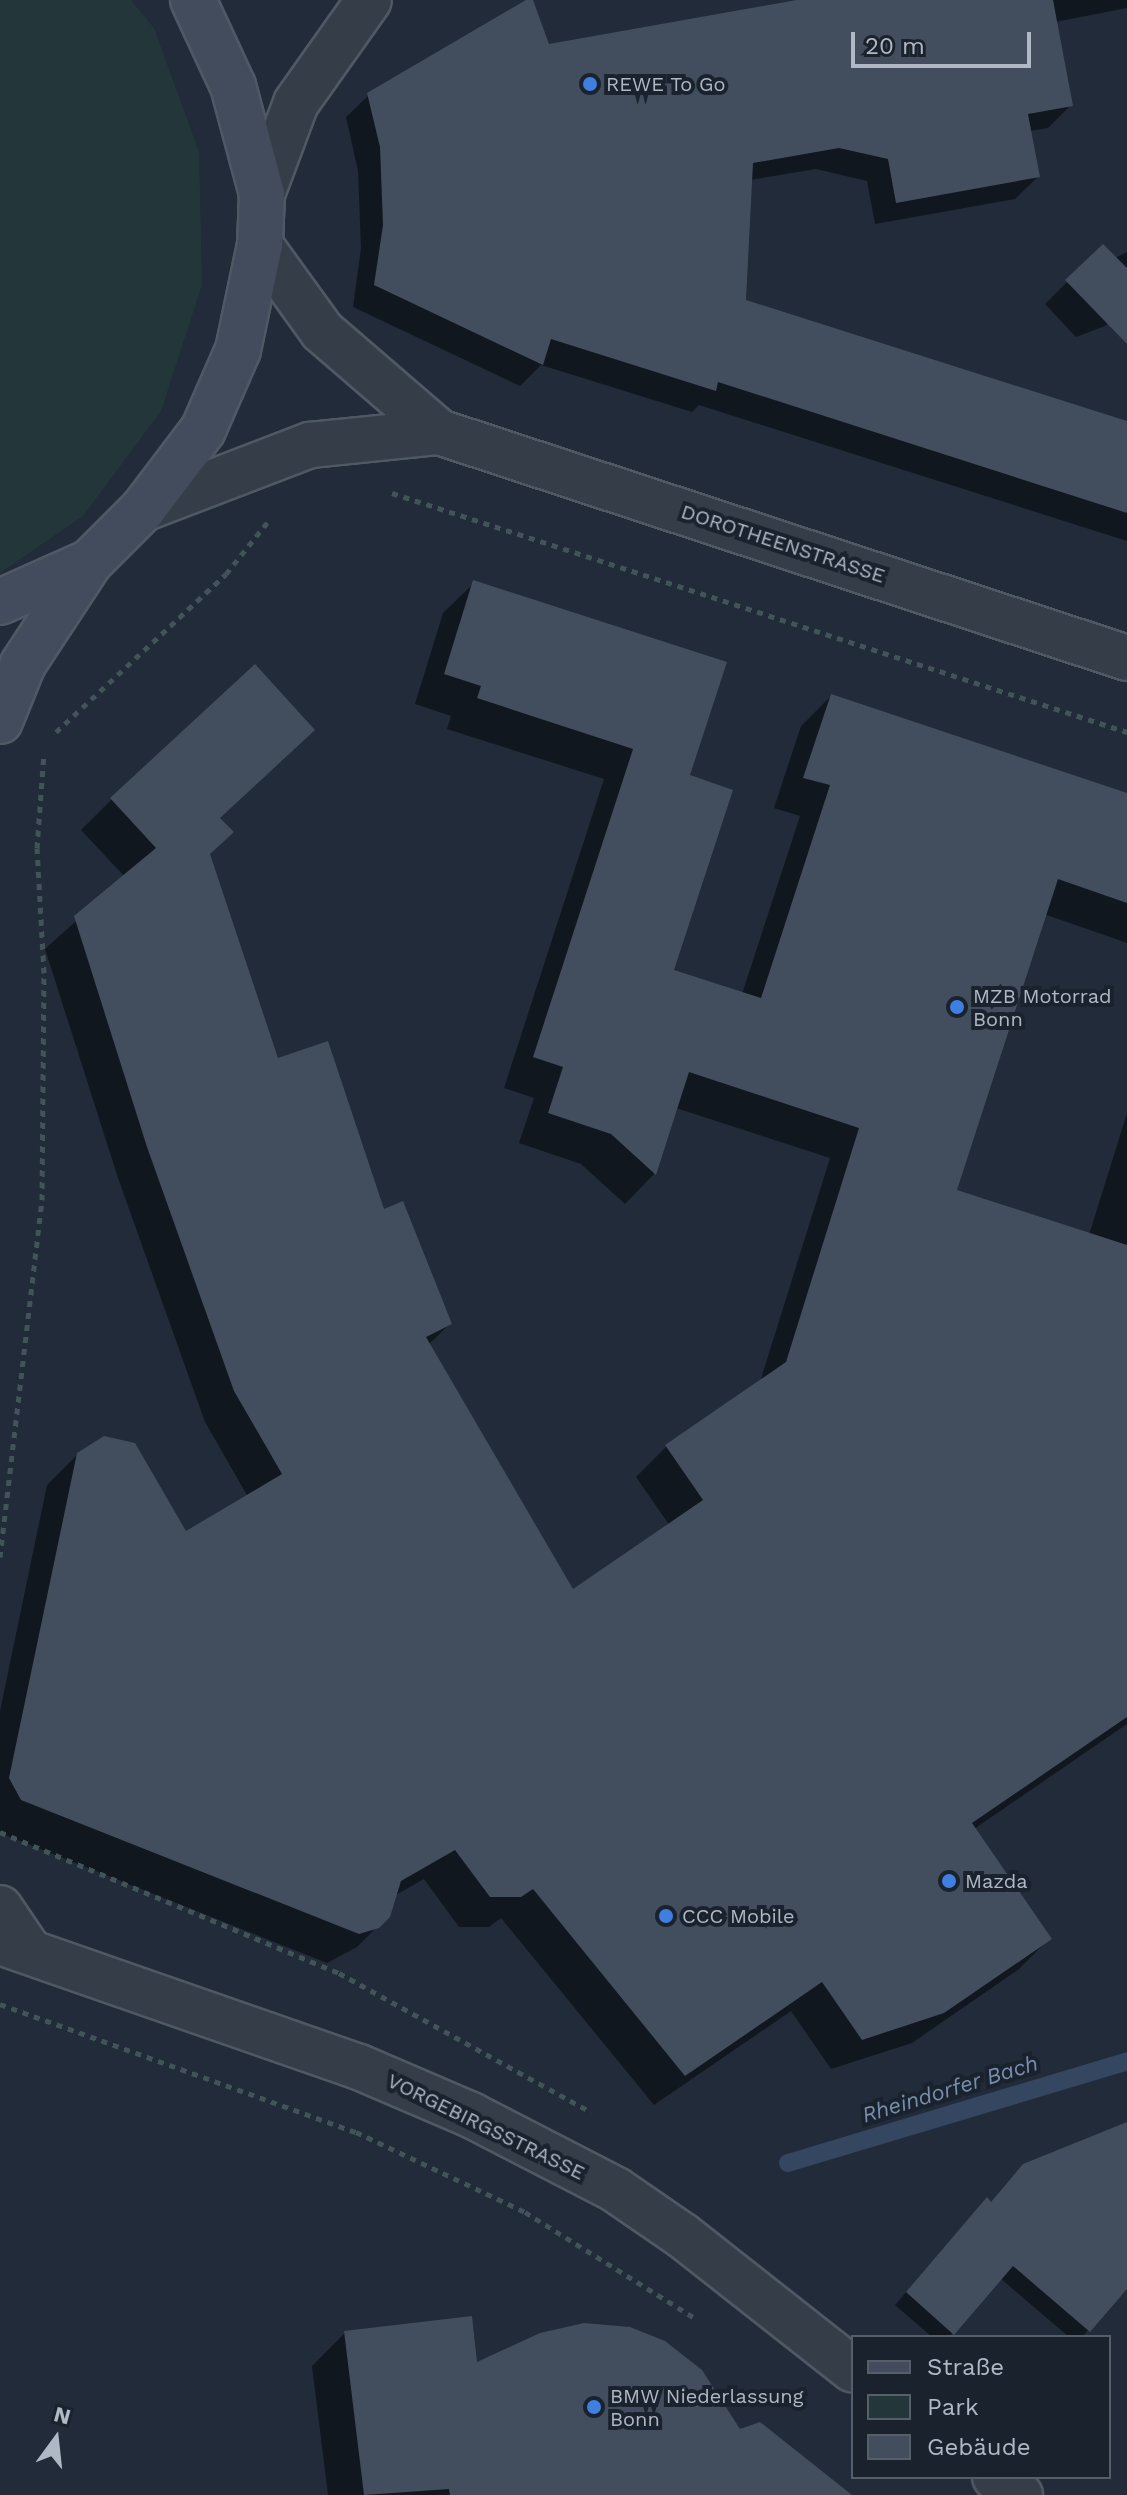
<!DOCTYPE html>
<meta charset="utf-8">
<style>
body{margin:0}
#map{position:relative;width:1127px;height:2495px;overflow:hidden;background:#212b39;font-family:"Work Sans",sans-serif}
div>[style]{position:absolute}
.green>*{inset:0;background:#23373a}
.shadow>*{inset:0;background:#0007}
.stream>*{height:18px;margin:-9px;padding:0 9px;transform-origin:9px;border-radius:9px;background:#354660}
.building>*{inset:0;background:#424e5e}
.path>*{height:5px;margin-top:-2.5px;transform-origin:0;background:repeating-linear-gradient(90deg,#415457 0 6px,transparent 0 12px)}
.roads{filter:drop-shadow(2px 0 #505864) drop-shadow(-2px 0 #505864) drop-shadow(0 2px #505864) drop-shadow(0 -2px #505864)}
.minor>*{height:44px;margin:-22px;padding:0 22px;transform-origin:22px;border-radius:22px;background:#353d49}
.tertiary>*{height:44px;margin:-22px;padding:0 22px;transform-origin:22px;border-radius:22px;background:#353d49}
.secondary>*{height:44px;margin:-22px;padding:0 22px;transform-origin:22px;border-radius:22px;background:#434c5c}
.dots>*{width:22px;height:22px;translate:-50% -50%;box-sizing:border-box;border:4px solid #1a222e;border-radius:50%}
span{translate:-50% -50%;white-space:nowrap;text-align:center;line-height:1.15;-webkit-text-stroke:8px #1a222e;paint-order:stroke}
.poi-label{font-size:20px;color:#b0b8c5}
.left{translate:0 -50%;text-align:left}
.street-label{font-size:20px;color:#b0b8c5}
.water-label{font-size:22px;color:#788ead;font-style:italic}
.legend{position:absolute;left:851px;top:2335px;width:260px;height:144px;box-sizing:border-box;background:#1a222e;border:2px solid #565e6a;margin:0;padding:10px 14px;list-style:none;font-size:24px;color:#b0b8c5}
.legend li{display:flex;align-items:center;gap:16px;height:40px}
.legend b{width:40px;border:2px solid #565e6a}
.north{position:absolute;left:16px;top:2399px;width:80px;height:80px;-webkit-text-stroke:6px #1a222e;paint-order:stroke;rotate:15deg;font-size:22px;font-weight:700;line-height:32px;text-align:center;color:#b0b8c5}
.north::after{content:'';display:block;margin:auto;width:28px;height:36px;background:#b0b8c5;clip-path:polygon(50% 0,100% 100%,50% 72%,0 100%)}
.scale{position:absolute;left:851px;top:32px;width:180px;height:36px;box-sizing:border-box;border:4px solid #b0b8c5;border-top:0;padding-left:10px;font-size:24px;line-height:28px;white-space:nowrap;color:#b0b8c5;-webkit-text-stroke:6px #1a222e;paint-order:stroke}
</style>
<div id="map">
<div class="green">
<i style="clip-path:polygon(0 0,131px 0,154px 28px,199px 152px,202px 285px,161px 411px,83px 516px,0 573px)"></i>
</div>
<div class="shadow">
<i style="clip-path:polygon(530px 0,548px 46px,806px 0,1127px 0,1127px 8px,1055px 22px,1070px 106px,1048px 128px,1030px 131px,1038px 177px,1015px 199px,875px 224px,867px 181px,816px 169px,750px 180px,744px 302px,1127px 423px,1127px 541px,699px 405px,692px 412px,541px 365px,520px 386px,353px 307px,361px 248px,358px 171px,346px 117px,369px 95px)"></i>
<i style="clip-path:polygon(1127px 252px,1127px 306px,1105px 326px,1076px 337px,1045px 304px,1067px 282px)"></i>
<i style="clip-path:polygon(474px 583px,688px 776px,671px 972px,742px 994px,800px 816px,774px 808px,801px 726px,831px 696px,1127px 796px,1127px 943px,1044px 914px,954px 1192px,1089px 1235px,1127px 1113px,1127px 1724px,974px 1829px,1049px 1939px,1019px 1969px,912px 2043px,831px 2069px,791px 2011px,654px 2105px,501px 1918px,489px 1927px,459px 1927px,424px 1879px,394px 1896px,388px 1916px,357px 1947px,327px 1963px,0 1833px,0 1711px,47px 1485px,78px 1454px,186px 1534px,248px 1497px,205px 1422px,118px 1178px,45px 949px,125px 877px,81px 830px,112px 799px,218px 819px,208px 854px,276px 1061px,383px 1211px,450px 1324px,428px 1345px,572px 1592px,670px 1526px,636px 1477px,666px 1447px,760px 1382px,830px 1158px,676px 1108px,654px 1174px,625px 1204px,581px 1164px,519px 1143px,534px 1098px,504px 1088px,604px 779px,447px 729px,451px 716px,415px 704px,443px 613px)"></i>
<i style="clip-path:polygon(1127px 2124px,1127px 2286px,1082px 2337px,1069px 2337px,1000px 2278px,949px 2337px,932px 2337px,895px 2305px,975px 2212px)"></i>
<i style="clip-path:polygon(345px 2333px,739px 2431px,849px 2495px,328px 2495px,312px 2366px)"></i>
</div>
<div class="stream">
<i style="left:788px;top:2163px;width:354px;rotate:-16.7deg"></i>
</div>
<div class="building">
<i style="clip-path:polygon(526px 0,533px 0,549px 44px,797px 0,1053px 0,1073px 106px,1028px 114px,1040px 177px,896px 203px,888px 159px,839px 148px,753px 163px,746px 300px,1127px 421px,1127px 513px,718px 382px,716px 391px,551px 339px,543px 365px,374px 285px,383px 225px,380px 147px,367px 93px)"></i>
<i style="clip-path:polygon(1103px 244px,1127px 268px,1127px 344px,1065px 280px)"></i>
<i style="clip-path:polygon(473px 580px,727px 662px,690px 775px,733px 790px,674px 970px,761px 998px,830px 785px,803px 778px,831px 694px,1127px 793px,1127px 903px,1058px 879px,957px 1190px,1127px 1245px,1127px 1717px,972px 1823px,1052px 1939px,944px 2013px,862px 2040px,822px 1982px,685px 2076px,533px 1889px,521px 1897px,490px 1897px,455px 1850px,401px 1881px,390px 1917px,379px 1928px,359px 1934px,21px 1800px,9px 1778px,77px 1453px,104px 1436px,135px 1443px,186px 1531px,282px 1474px,234px 1391px,147px 1147px,74px 916px,156px 848px,110px 798px,255px 664px,315px 730px,220px 818px,234px 832px,210px 854px,278px 1058px,328px 1041px,384px 1209px,403px 1201px,452px 1324px,426px 1337px,573px 1589px,703px 1500px,665px 1445px,786px 1362px,859px 1128px,689px 1072px,656px 1175px,611px 1134px,548px 1113px,563px 1067px,533px 1057px,633px 749px,477px 698px,481px 686px,444px 674px)"></i>
<i style="clip-path:polygon(1127px 2122px,1127px 2289px,1090px 2332px,1013px 2266px,954px 2335px,906px 2292px,987px 2197px,991px 2202px,1023px 2164px)"></i>
<i style="clip-path:polygon(472px 2316px,477px 2362px,540px 2333px,584px 2323px,630px 2327px,665px 2341px,702px 2370px,740px 2429px,760px 2422px,852px 2495px,450px 2495px,449px 2489px,364px 2495px,344px 2331px)"></i>
</div>
<div class="path">
<i style="left:392px;top:493px;width:773px;rotate:18.01deg"></i>
<i style="left:56px;top:732px;width:232px;rotate:-42.9deg"></i>
<i style="left:226px;top:574px;width:70px;rotate:-51.3deg"></i>
<i style="left:0;top:1557px;width:359px;rotate:-83.3deg"></i>
<i style="left:42px;top:1200px;width:227px;rotate:-89.5deg"></i>
<i style="left:44px;top:973px;width:125px;rotate:-93.2deg"></i>
<i style="left:37px;top:848px;width:95px;rotate:-85.8deg"></i>
<i style="left:0;top:1832px;width:367px;rotate:22.6deg"></i>
<i style="left:339px;top:1973px;width:288px;rotate:28.9deg"></i>
<i style="left:0;top:2004px;width:378px;rotate:19.8deg"></i>
<i style="left:356px;top:2132px;width:187px;rotate:25.3deg"></i>
<i style="left:525px;top:2212px;width:198px;rotate:32deg"></i>
</div>
<div class="roads">
<div class="minor">
<i style="left:260px;top:245px;width:106px;rotate:54.2deg"></i>
<i style="left:322px;top:331px;width:155px;rotate:40.8deg"></i>
<i style="left:439px;top:432px;width:724px;rotate:18.18deg"></i>
<i style="left:143px;top:509px;width:179px;rotate:-21deg"></i>
<i style="left:310px;top:445px;width:130px;rotate:-5.8deg"></i>
</div>
<div class="tertiary">
<i style="left:262px;top:194px;width:97px;rotate:-69.5deg"></i>
<i style="left:296px;top:103px;width:126px;rotate:-54.7deg"></i>
<i style="left:0;top:1908px;width:52px;rotate:56deg"></i>
<i style="left:0;top:1942px;width:380px;rotate:19.2deg"></i>
<i style="left:359px;top:2067px;width:122px;rotate:23.2deg"></i>
<i style="left:471px;top:2115px;width:163px;rotate:27.3deg"></i>
<i style="left:616px;top:2190px;width:81px;rotate:34.5deg"></i>
<i style="left:683px;top:2236px;width:216px;rotate:38.2deg"></i>
<i style="left:995px;top:2477px;width:31px;rotate:36deg"></i>
</div>
<div class="secondary">
<i style="left:0;top:602px;width:98px;rotate:-24deg"></i>
<i style="left:90px;top:562px;width:75px;rotate:-45deg"></i>
<i style="left:143px;top:509px;width:99px;rotate:-52.8deg"></i>
<i style="left:203px;top:430px;width:87px;rotate:-66.4deg"></i>
<i style="left:238px;top:350px;width:107px;rotate:-78.2deg"></i>
<i style="left:260px;top:245px;width:51px;rotate:-87.8deg"></i>
<i style="left:262px;top:194px;width:112px;rotate:-105deg"></i>
<i style="left:233px;top:86px;width:95px;rotate:-114.9deg"></i>
<i style="left:0;top:721px;width:61px;rotate:-68deg"></i>
<i style="left:23px;top:664px;width:122px;rotate:-56.7deg"></i>
</div>
</div>
<div class="dots">
<i style="left:590px;top:84px;background:#3f7fe0"></i>
<i style="left:957px;top:1007px;background:#3f7fe0"></i>
<i style="left:949px;top:1881px;background:#3f7fe0"></i>
<i style="left:666px;top:1916px;background:#3f7fe0"></i>
<i style="left:594px;top:2407px;background:#3f7fe0"></i>
</div>
<div class="poi-label">
<span class="left" style="left:606px;top:84px">REWE To Go</span>
<span class="left" style="left:973px;top:1008px">MZB Motorrad<br>Bonn</span>
<span class="left" style="left:965px;top:1881px">Mazda</span>
<span class="left" style="left:682px;top:1916px">CCC Mobile</span>
<span class="left" style="left:610px;top:2408px">BMW Niederlassung<br>Bonn</span>
</div>
<div class="street-label">
<span style="left:783px;top:544px;rotate:18deg">DOROTHEENSTRASSE</span>
<span style="left:486px;top:2127px;rotate:26deg">VORGEBIRGSSTRASSE</span>
</div>
<div class="water-label">
<span style="left:950px;top:2089px;rotate:-17deg">Rheindorfer Bach</span>
</div>
<ul class="legend">
<li><b style="height:10px;background:#434c5c"></b>Straße</li>
<li><b style="height:22px;background:#23373a"></b>Park</li>
<li><b style="height:22px;background:#424e5e"></b>Gebäude</li>
</ul>
<div class="north">N</div>
<div class="scale">20 m</div>
</div>
